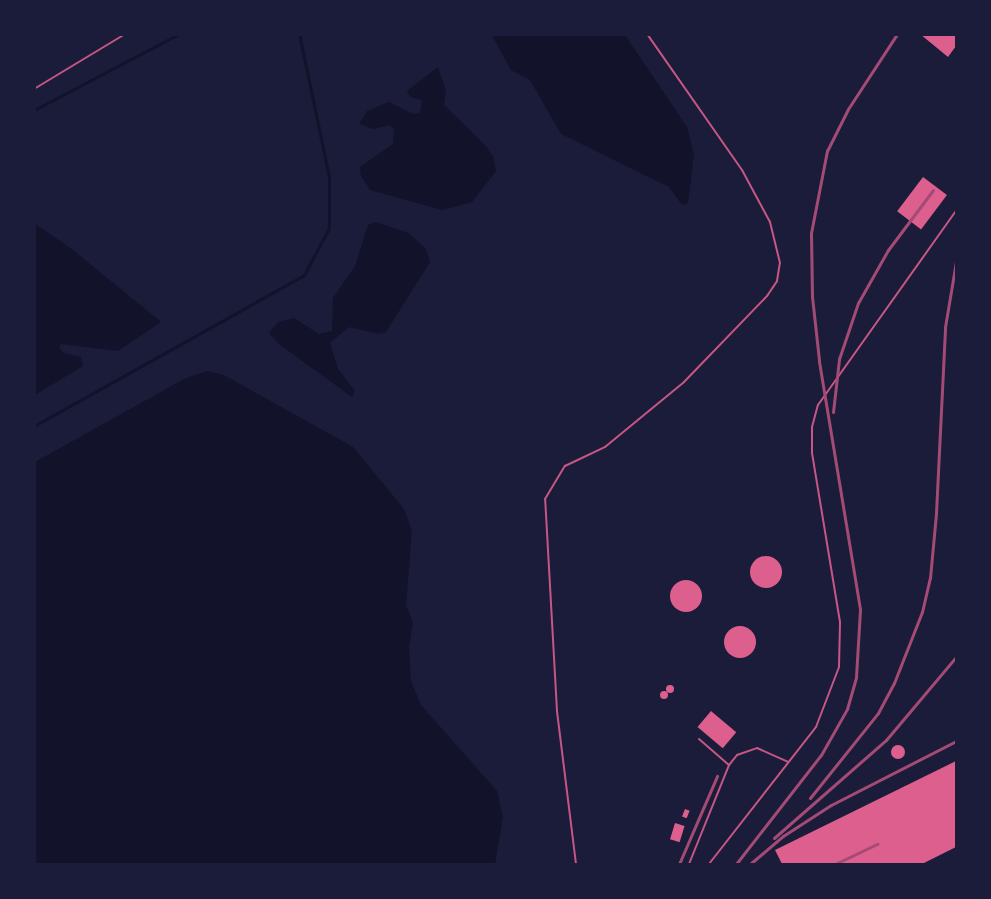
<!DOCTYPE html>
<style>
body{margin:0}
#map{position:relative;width:991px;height:899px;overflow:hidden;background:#1b1b3a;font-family:"Libre Baskerville",serif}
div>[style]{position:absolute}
.water>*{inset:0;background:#12122b}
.stream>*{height:3px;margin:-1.5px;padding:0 1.5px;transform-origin:1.5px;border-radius:1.5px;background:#12122b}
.building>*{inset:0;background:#dd5f8e;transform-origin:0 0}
.round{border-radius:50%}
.service>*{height:2px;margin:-1px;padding:0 1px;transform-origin:1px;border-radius:1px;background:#c65784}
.rail>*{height:3px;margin:-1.5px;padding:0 1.5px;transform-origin:1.5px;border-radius:1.5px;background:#a44b75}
span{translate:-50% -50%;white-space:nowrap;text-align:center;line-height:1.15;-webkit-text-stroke:4.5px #1b1b3a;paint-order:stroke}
.frame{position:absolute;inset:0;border:36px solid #1b1b3a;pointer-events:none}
</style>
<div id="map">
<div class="water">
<i style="clip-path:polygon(492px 35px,625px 35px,687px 127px,694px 155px,688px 203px,682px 205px,669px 187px,561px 134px,530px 80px,511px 70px)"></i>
<i style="clip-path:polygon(438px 67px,446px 91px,444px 105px,485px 145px,493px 156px,496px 171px,472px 202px,442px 210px,370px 190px,361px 176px,360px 167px,393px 144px,394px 129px,389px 125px,373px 129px,359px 124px,367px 111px,389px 102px,413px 114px,420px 113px,422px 100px,410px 97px,407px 91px)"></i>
<i style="clip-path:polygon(376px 222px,409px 233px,426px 249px,430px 262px,386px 332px,379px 334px,349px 327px,330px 343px,338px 369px,355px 391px,352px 397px,279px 344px,269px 333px,278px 322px,294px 318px,319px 334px,332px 331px,333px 298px,355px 266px,368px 225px)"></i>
<i style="clip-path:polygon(34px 223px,73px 250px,161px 322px,118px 351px,61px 344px,59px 348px,64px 353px,81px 357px,83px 366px,35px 395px)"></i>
<i style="clip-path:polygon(207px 371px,224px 375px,353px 447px,404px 509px,412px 531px,406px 605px,413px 622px,409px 648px,411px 681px,421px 705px,497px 791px,503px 817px,495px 864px,35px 864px,35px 462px,186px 378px)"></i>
</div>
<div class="stream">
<i style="left:34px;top:110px;width:164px;rotate:-27.7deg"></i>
<i style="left:34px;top:426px;width:309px;rotate:-29.2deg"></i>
<i style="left:304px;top:275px;width:53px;rotate:-62deg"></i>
<i style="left:329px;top:228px;width:51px;rotate:-90deg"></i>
<i style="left:329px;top:177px;width:146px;rotate:-101.8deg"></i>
</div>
<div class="building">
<i style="clip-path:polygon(920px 34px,956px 34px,956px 46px,948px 57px)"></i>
<i style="left:923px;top:177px;width:30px;height:43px;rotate:37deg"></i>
<i class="round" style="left:750px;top:556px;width:32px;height:32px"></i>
<i class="round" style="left:670px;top:580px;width:32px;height:32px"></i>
<i class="round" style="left:724px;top:626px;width:32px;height:32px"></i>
<i class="round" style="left:666px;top:685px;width:8px;height:8px"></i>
<i class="round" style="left:660px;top:691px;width:8px;height:8px"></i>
<i style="left:711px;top:711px;width:33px;height:21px;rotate:40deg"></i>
<i class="round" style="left:891px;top:745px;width:14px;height:14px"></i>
<i style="clip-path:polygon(956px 761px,956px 847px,922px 864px,782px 864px,775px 850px)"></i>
<i style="left:685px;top:809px;width:5px;height:8px;rotate:22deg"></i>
<i style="left:675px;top:823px;width:10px;height:17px;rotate:17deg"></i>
</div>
<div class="service">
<i style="left:34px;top:89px;width:106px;rotate:-31.1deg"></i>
<i style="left:699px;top:739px;width:40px;rotate:41deg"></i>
<i style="left:576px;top:864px;width:154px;rotate:-97.1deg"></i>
<i style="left:557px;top:711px;width:212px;rotate:-93.2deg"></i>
<i style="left:545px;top:499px;width:39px;rotate:-59deg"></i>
<i style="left:565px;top:466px;width:44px;rotate:-25.4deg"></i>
<i style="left:605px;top:447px;width:102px;rotate:-39.4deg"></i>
<i style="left:684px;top:382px;width:120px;rotate:-46deg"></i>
<i style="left:767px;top:296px;width:18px;rotate:-56deg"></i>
<i style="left:777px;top:281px;width:18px;rotate:-81deg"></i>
<i style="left:780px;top:263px;width:42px;rotate:-103.7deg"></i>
<i style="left:770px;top:222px;width:59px;rotate:-118.3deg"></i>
<i style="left:742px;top:170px;width:166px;rotate:-124.9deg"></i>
<i style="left:689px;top:864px;width:107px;rotate:-68deg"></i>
<i style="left:729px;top:765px;width:13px;rotate:-51deg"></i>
<i style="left:737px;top:755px;width:21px;rotate:-19deg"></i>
<i style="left:757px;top:748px;width:34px;rotate:24deg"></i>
<i style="left:709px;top:864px;width:174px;rotate:-52deg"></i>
<i style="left:816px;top:727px;width:64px;rotate:-69deg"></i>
<i style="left:839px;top:667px;width:45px;rotate:-88.7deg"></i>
<i style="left:840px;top:622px;width:172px;rotate:-99.4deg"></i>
<i style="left:812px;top:452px;width:25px;rotate:-90deg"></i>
<i style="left:812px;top:427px;width:23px;rotate:-75deg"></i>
<i style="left:818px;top:405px;width:238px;rotate:-54.6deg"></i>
</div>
<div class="rail">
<i style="left:833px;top:412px;width:53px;rotate:-83.5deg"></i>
<i style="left:839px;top:359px;width:59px;rotate:-71.3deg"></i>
<i style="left:858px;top:303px;width:61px;rotate:-60.5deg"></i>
<i style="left:888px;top:250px;width:75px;rotate:-53.1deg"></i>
<i style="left:810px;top:798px;width:109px;rotate:-51.3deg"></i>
<i style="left:878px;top:713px;width:34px;rotate:-62deg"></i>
<i style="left:894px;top:683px;width:76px;rotate:-68.5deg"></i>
<i style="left:922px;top:612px;width:35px;rotate:-77deg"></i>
<i style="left:930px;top:578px;width:65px;rotate:-84.7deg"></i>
<i style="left:936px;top:513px;width:186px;rotate:-87.2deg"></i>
<i style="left:945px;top:327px;width:67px;rotate:-80.5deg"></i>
<i style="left:774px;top:838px;width:149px;rotate:-41.2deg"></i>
<i style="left:886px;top:740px;width:109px;rotate:-49.9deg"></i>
<i style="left:679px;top:864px;width:96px;rotate:-66.6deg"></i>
<i style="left:736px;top:864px;width:138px;rotate:-52.1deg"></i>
<i style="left:821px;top:755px;width:53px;rotate:-60.5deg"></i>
<i style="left:847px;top:709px;width:33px;rotate:-74deg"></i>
<i style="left:856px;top:677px;width:68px;rotate:-86.6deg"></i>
<i style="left:860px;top:609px;width:252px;rotate:-99.4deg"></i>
<i style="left:819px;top:360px;width:63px;rotate:-96.3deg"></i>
<i style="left:812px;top:297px;width:64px;rotate:-90.9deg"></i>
<i style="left:811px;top:233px;width:84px;rotate:-79deg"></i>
<i style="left:827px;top:151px;width:47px;rotate:-63.4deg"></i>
<i style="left:848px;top:109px;width:90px;rotate:-56.8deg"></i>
<i style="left:750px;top:864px;width:43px;rotate:-40.3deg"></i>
<i style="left:783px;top:836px;width:57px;rotate:-32.9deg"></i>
<i style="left:831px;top:805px;width:140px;rotate:-27.1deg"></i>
<i style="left:835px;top:864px;width:47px;rotate:-25.5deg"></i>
</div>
<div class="frame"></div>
</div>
